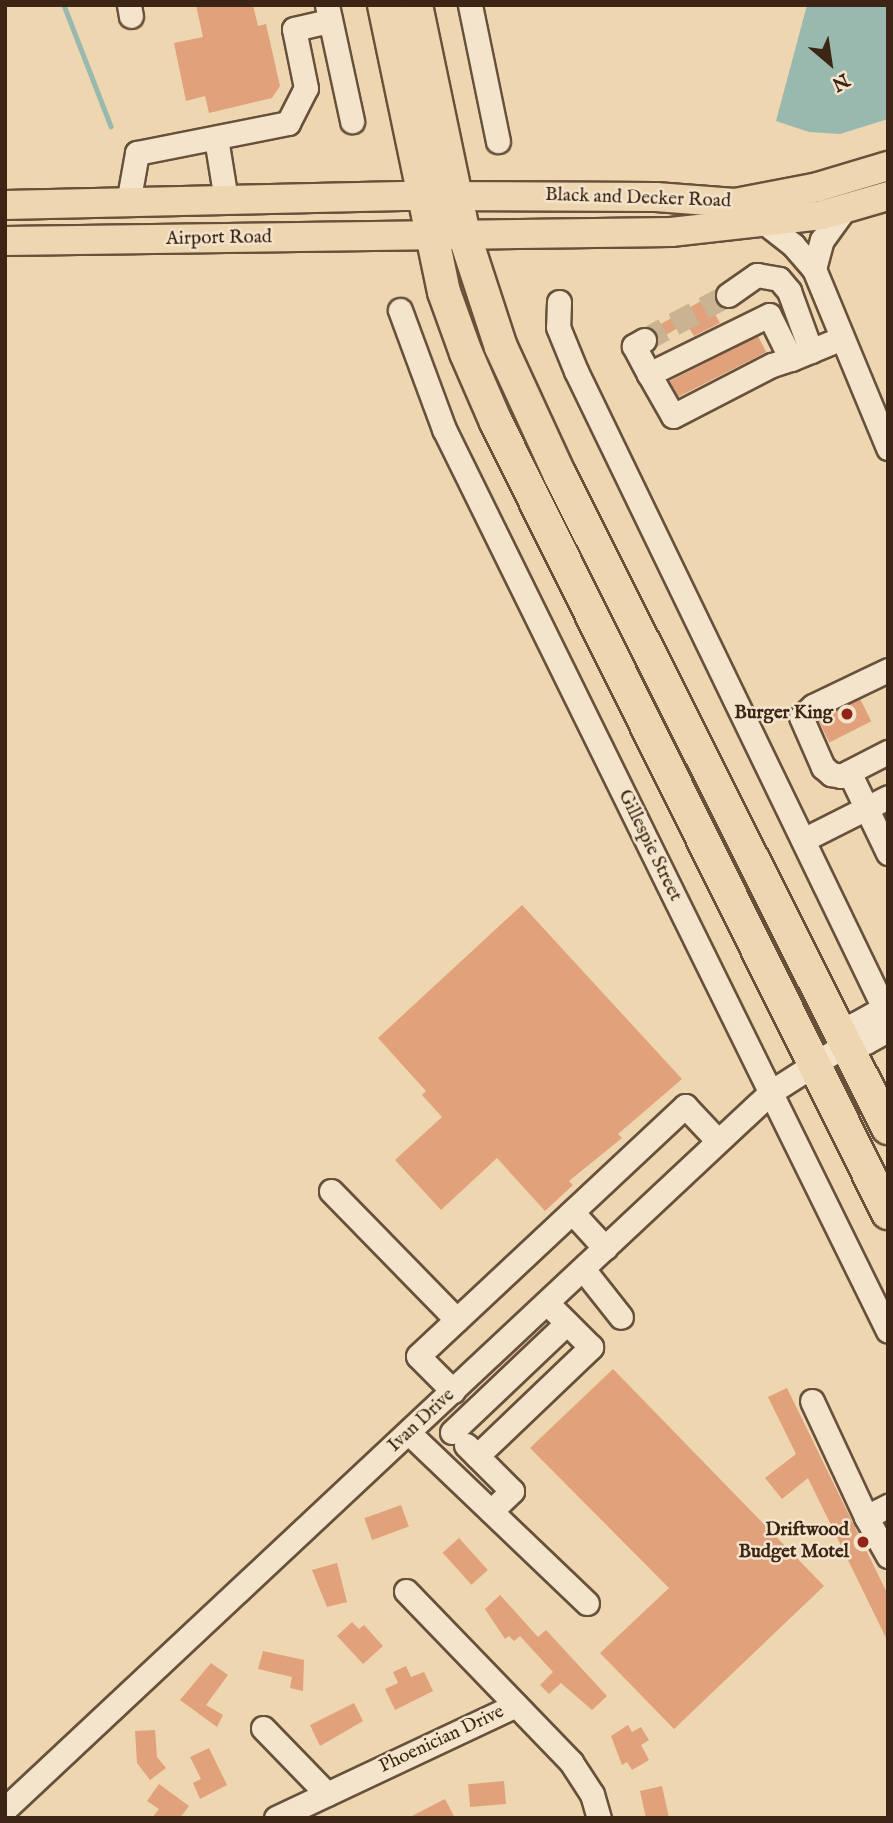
<!DOCTYPE html>
<style>
body{margin:0}
#map{position:relative;width:893px;height:1823px;overflow:hidden;background:#eed6b1;font-family:"IM FELL English",serif}
div>[style]{position:absolute}
.water>*{inset:0;background:#99b9ae}
.stream>*{height:4.5px;margin:-2.25px;padding:0 2.25px;transform-origin:2.25px;border-radius:2.25px;background:#99b9ae}
.building>*{inset:0;background:#e0a17b;transform-origin:0 0}
.minor-tunnel>*{height:23px;margin-top:-11.5px;transform-origin:0;background:repeating-linear-gradient(90deg,#cab392 0 23px,transparent 0 34px)}
.roads{filter:drop-shadow(2px 0 #68513b) drop-shadow(-2px 0 #68513b) drop-shadow(0 2px #68513b) drop-shadow(0 -2px #68513b)}
.minor>*{height:23px;margin:-11.5px;padding:0 11.5px;transform-origin:11.5px;border-radius:11.5px;background:#f4e4cc}
.major>*{height:28px;margin:-14px;padding:0 14px;transform-origin:14px;border-radius:14px;background:#eed6b1}
.highway>*{height:32px;margin:-16px;padding:0 16px;transform-origin:16px;border-radius:16px;background:#eed6b1}
.dots>*{width:19px;height:19px;translate:-50% -50%;box-sizing:border-box;border:4px solid #f4e4cc;border-radius:50%}
span{translate:-50% -50%;white-space:nowrap;text-align:center;line-height:1.15;-webkit-text-stroke:5px #f4e4cc;paint-order:stroke}
.street-label{font-size:19px;color:#3c2514}
.poi-label{font-size:19px;color:#3c2514;font-weight:700}
.right{translate:-100% -50%;text-align:right}
.frame{position:absolute;inset:0;border:7px solid #3c2514;pointer-events:none}
.north{position:absolute;left:795px;top:28px;width:70px;height:70px;-webkit-text-stroke:5px #f4e4cc;paint-order:stroke;rotate:151deg;font-size:19px;font-weight:700;line-height:28px;text-align:center;color:#3c2514}
.north::after{content:'';display:block;margin:auto;width:24px;height:32px;background:#3c2514;clip-path:polygon(50% 0,100% 100%,50% 72%,0 100%)}
</style>
<div id="map">
<div class="water">
<i style="clip-path:polygon(807px 5px,888px 5px,888px 119px,840px 134px,809px 132px,776px 121px)"></i>
</div>
<div class="stream">
<i style="left:64px;top:5px;width:130px;rotate:68.8deg"></i>
</div>
<div class="building">
<i style="clip-path:polygon(196px 5px,253px 5px,258px 26px,266px 24px,280px 86px,272px 98px,209px 113px,205px 96px,186px 101px,174px 43px,203px 37px)"></i>
<i style="clip-path:polygon(715px 293px,716px 302px,725px 308px,715px 314px,720px 323px,694px 336px,686px 323px,658px 340px,652px 329px)"></i>
<i style="left:758px;top:336px;width:18px;height:99px;rotate:63deg"></i>
<i style="left:860px;top:699px;width:25px;height:47px;rotate:63deg"></i>
<i style="clip-path:polygon(522px 905px,682px 1079px,618px 1134px,622px 1138px,569px 1181px,573px 1185px,545px 1211px,497px 1158px,441px 1210px,395px 1160px,442px 1117px,422px 1095px,426px 1091px,378px 1038px)"></i>
<i style="clip-path:polygon(613px 1369px,824px 1586px,674px 1729px,600px 1653px,669px 1588px,530px 1448px)"></i>
<i style="clip-path:polygon(787px 1388px,888px 1595px,888px 1642px,808px 1478px,782px 1499px,765px 1478px,796px 1454px,768px 1397px)"></i>
<i style="left:401px;top:1505px;width:23px;height:39px;rotate:70deg"></i>
<i style="left:459px;top:1538px;width:43px;height:22px;rotate:48deg"></i>
<i style="clip-path:polygon(337px 1563px,347px 1602px,327px 1607px,312px 1570px)"></i>
<i style="clip-path:polygon(500px 1595px,538px 1637px,546px 1630px,607px 1696px,592px 1710px,561px 1683px,549px 1694px,540px 1685px,553px 1672px,520px 1636px,514px 1641px,509px 1636px,505px 1639px,485px 1609px)"></i>
<i style="clip-path:polygon(352px 1622px,359px 1629px,364px 1625px,383px 1646px,363px 1664px,337px 1636px)"></i>
<i style="clip-path:polygon(263px 1651px,304px 1660px,303px 1691px,290px 1688px,292px 1677px,258px 1669px)"></i>
<i style="clip-path:polygon(211px 1663px,228px 1675px,206px 1705px,223px 1715px,217px 1727px,180px 1700px)"></i>
<i style="clip-path:polygon(406px 1666px,411px 1677px,424px 1672px,433px 1691px,395px 1710px,385px 1689px,398px 1683px,393px 1672px)"></i>
<i style="clip-path:polygon(354px 1703px,363px 1721px,320px 1746px,310px 1725px)"></i>
<i style="clip-path:polygon(628px 1725px,632px 1732px,641px 1727px,649px 1740px,641px 1745px,649px 1760px,632px 1770px,627px 1762px,622px 1765px,611px 1736px)"></i>
<i style="clip-path:polygon(155px 1730px,157px 1757px,166px 1768px,150px 1780px,137px 1763px,135px 1731px)"></i>
<i style="clip-path:polygon(209px 1748px,227px 1785px,200px 1799px,193px 1783px,201px 1779px,190px 1757px)"></i>
<i style="left:504px;top:1781px;width:23px;height:36px;rotate:85deg"></i>
<i style="clip-path:polygon(159px 1784px,189px 1806px,180px 1818px,152px 1818px,159px 1809px,147px 1801px)"></i>
<i style="clip-path:polygon(662px 1786px,669px 1818px,646px 1818px,640px 1791px)"></i>
<i style="clip-path:polygon(445px 1799px,455px 1818px,408px 1818px)"></i>
</div>
<div class="minor-tunnel">
<i style="left:644px;top:340px;width:95px;rotate:-28.2deg"></i>
</div>
<div class="roads">
<div class="minor">
<i style="left:129px;top:5px;width:11px;rotate:80deg"></i>
<i style="left:327px;top:5px;width:119px;rotate:77.8deg"></i>
<i style="left:470px;top:5px;width:139px;rotate:78.4deg"></i>
<i style="left:216px;top:138px;width:63px;rotate:80.8deg"></i>
<i style="left:128px;top:203px;width:51px;rotate:-79.8deg"></i>
<i style="left:137px;top:153px;width:154px;rotate:-11.2deg"></i>
<i style="left:288px;top:123px;width:39px;rotate:-63deg"></i>
<i style="left:306px;top:88px;width:60px;rotate:-101.5deg"></i>
<i style="left:294px;top:29px;width:37px;rotate:-13deg"></i>
<i style="left:765px;top:223px;width:36px;rotate:38deg"></i>
<i style="left:793px;top:245px;width:32px;rotate:49deg"></i>
<i style="left:814px;top:269px;width:194px;rotate:67.5deg"></i>
<i style="left:814px;top:269px;width:30px;rotate:-75deg"></i>
<i style="left:822px;top:240px;width:37px;rotate:-54deg"></i>
<i style="left:728px;top:295px;width:35px;rotate:-35deg"></i>
<i style="left:757px;top:275px;width:22px;rotate:10deg"></i>
<i style="left:779px;top:279px;width:16px;rotate:50deg"></i>
<i style="left:789px;top:291px;width:64px;rotate:69.9deg"></i>
<i style="left:559px;top:302px;width:25px;rotate:92deg"></i>
<i style="left:558px;top:327px;width:48px;rotate:67.8deg"></i>
<i style="left:576px;top:371px;width:708px;rotate:64.2deg"></i>
<i style="left:400px;top:310px;width:127px;rotate:69.7deg"></i>
<i style="left:444px;top:429px;width:1005px;rotate:63.79deg"></i>
<i style="left:644px;top:340px;width:12px;rotate:149deg"></i>
<i style="left:634px;top:346px;width:32px;rotate:62deg"></i>
<i style="left:791px;top:359px;width:49px;rotate:-116.6deg"></i>
<i style="left:769px;top:315px;width:134px;rotate:153.8deg"></i>
<i style="left:649px;top:374px;width:48px;rotate:60.3deg"></i>
<i style="left:673px;top:416px;width:111px;rotate:-27.3deg"></i>
<i style="left:772px;top:365px;width:20px;rotate:-18deg"></i>
<i style="left:791px;top:359px;width:55px;rotate:-22.4deg"></i>
<i style="left:888px;top:670px;width:83px;rotate:154.4deg"></i>
<i style="left:813px;top:706px;width:16px;rotate:137deg"></i>
<i style="left:801px;top:717px;width:55px;rotate:66.3deg"></i>
<i style="left:823px;top:767px;width:11px;rotate:41deg"></i>
<i style="left:831px;top:774px;width:10px;rotate:11deg"></i>
<i style="left:841px;top:776px;width:53px;rotate:-27.1deg"></i>
<i style="left:849px;top:772px;width:90px;rotate:64.3deg"></i>
<i style="left:803px;top:840px;width:95px;rotate:-26.8deg"></i>
<i style="left:846px;top:1044px;width:22px;rotate:-66deg"></i>
<i style="left:855px;top:1024px;width:38px;rotate:-29deg"></i>
<i style="left:331px;top:1191px;width:180px;rotate:45.7deg"></i>
<i style="left:572px;top:1212px;width:49px;rotate:47.5deg"></i>
<i style="left:583px;top:1269px;width:61px;rotate:51.6deg"></i>
<i style="left:453px;top:1391px;width:49px;rotate:-135deg"></i>
<i style="left:418px;top:1356px;width:366px;rotate:-43.1deg"></i>
<i style="left:685px;top:1106px;width:48px;rotate:46.7deg"></i>
<i style="left:812px;top:1401px;width:128px;rotate:65deg"></i>
<i style="left:866px;top:1517px;width:25px;rotate:-27deg"></i>
<i style="left:452px;top:1432px;width:158px;rotate:-43.5deg"></i>
<i style="left:409px;top:1433px;width:246px;rotate:43.7deg"></i>
<i style="left:466px;top:1445px;width:65px;rotate:45deg"></i>
<i style="left:512px;top:1491px;width:29px;rotate:136deg"></i>
<i style="left:477px;top:1456px;width:158px;rotate:-43.7deg"></i>
<i style="left:591px;top:1347px;width:62px;rotate:-135deg"></i>
<i style="left:866px;top:1517px;width:45px;rotate:60.6deg"></i>
<i style="left:406px;top:1591px;width:238px;rotate:46deg"></i>
<i style="left:571px;top:1762px;width:38px;rotate:57deg"></i>
<i style="left:592px;top:1794px;width:25px;rotate:74deg"></i>
<i style="left:263px;top:1728px;width:92px;rotate:45.9deg"></i>
<i style="left:5px;top:1809px;width:1049px;rotate:-43.11deg"></i>
<i style="left:771px;top:1092px;width:89px;rotate:-32.6deg"></i>
<i style="left:846px;top:1044px;width:20px;rotate:-6deg"></i>
<i style="left:866px;top:1042px;width:25px;rotate:-29deg"></i>
<i style="left:276px;top:1818px;width:265px;rotate:-25.2deg"></i>
</div>
<div class="major">
<i style="left:5px;top:205px;width:398px;rotate:-1.3deg"></i>
<i style="left:403px;top:196px;width:253px;rotate:0.2deg"></i>
<i style="left:656px;top:197px;width:79px;rotate:4.3deg"></i>
<i style="left:735px;top:203px;width:85px;rotate:-10.9deg"></i>
<i style="left:818px;top:187px;width:73px;rotate:-16.7deg"></i>
<i style="left:5px;top:241px;width:666px;rotate:-0.77deg"></i>
<i style="left:671px;top:232px;width:152px;rotate:-6.4deg"></i>
<i style="left:822px;top:215px;width:69px;rotate:-16.1deg"></i>
</div>
<div class="highway">
<i style="left:384px;top:5px;width:293px;rotate:78.2deg"></i>
<i style="left:444px;top:292px;width:65px;rotate:70.2deg"></i>
<i style="left:466px;top:353px;width:75px;rotate:66.5deg"></i>
<i style="left:496px;top:422px;width:883px;rotate:63.64deg"></i>
<i style="left:416px;top:5px;width:234px;rotate:78.2deg"></i>
<i style="left:464px;top:234px;width:119px;rotate:71.9deg"></i>
<i style="left:501px;top:347px;width:141px;rotate:65.3deg"></i>
<i style="left:560px;top:475px;width:731px;rotate:63.33deg"></i>
</div>
</div>
<div class="dots">
<i style="left:847px;top:714px;background:#8f2418"></i>
<i style="left:863px;top:1542px;background:#8f2418"></i>
</div>
<div class="street-label">
<span style="left:638px;top:199px;rotate:2deg">Black and Decker Road</span>
<span style="left:219px;top:239px;rotate:-1deg">Airport Road</span>
<span style="left:649px;top:846px;rotate:64deg">Gillespie Street</span>
<span style="left:422px;top:1421px;rotate:-43deg">Ivan Drive</span>
<span style="left:442px;top:1740px;rotate:-25deg">Phoenician Drive</span>
</div>
<div class="poi-label">
<span class="right" style="left:833px;top:714px">Burger King</span>
<span class="right" style="left:849px;top:1542px">Driftwood<br>Budget Motel</span>
</div>
<div class="frame"></div>
<div class="north">N</div>
</div>
